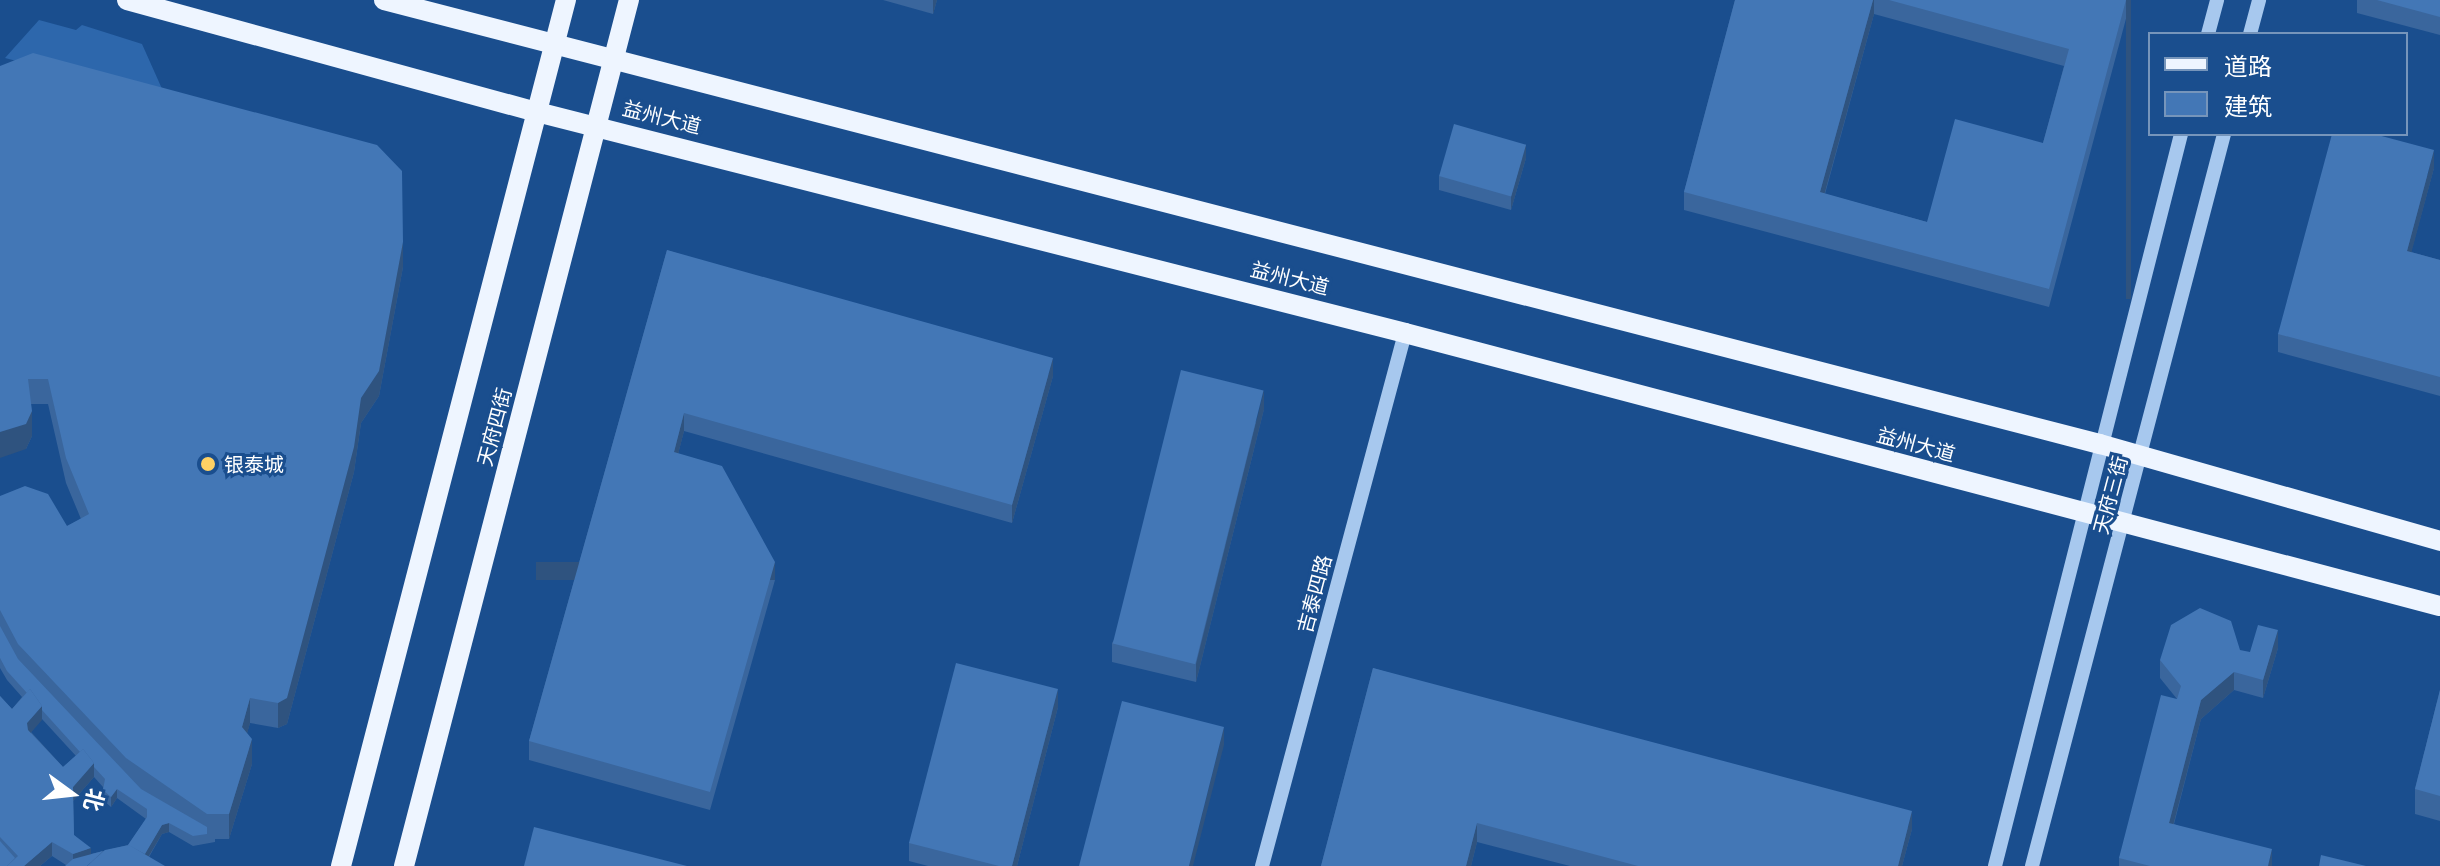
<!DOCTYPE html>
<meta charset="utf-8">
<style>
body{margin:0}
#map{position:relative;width:2440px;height:866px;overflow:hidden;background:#1a4e8e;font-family:Barlow,"Noto Sans SC",sans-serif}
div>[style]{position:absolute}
.green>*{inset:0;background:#2d67ac}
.minor>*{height:14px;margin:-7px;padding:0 7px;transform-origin:7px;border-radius:7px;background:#a7c8ee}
.major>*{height:20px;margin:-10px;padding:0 10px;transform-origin:10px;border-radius:10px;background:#eef5ff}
.wall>*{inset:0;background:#3a669d}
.shaded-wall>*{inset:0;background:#2f537f;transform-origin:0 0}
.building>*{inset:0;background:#4377b6;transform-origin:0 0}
.dots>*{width:22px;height:22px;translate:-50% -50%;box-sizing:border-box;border:4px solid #1a4e8e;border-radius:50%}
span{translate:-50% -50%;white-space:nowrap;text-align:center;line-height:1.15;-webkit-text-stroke:6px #1a4e8e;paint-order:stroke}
.street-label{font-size:20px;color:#fff}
.poi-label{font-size:20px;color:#fff}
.left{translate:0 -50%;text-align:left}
.legend{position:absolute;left:2148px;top:32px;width:260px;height:104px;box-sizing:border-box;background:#1a4e8e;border:2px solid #7695bb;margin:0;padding:10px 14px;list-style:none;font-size:24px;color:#fff}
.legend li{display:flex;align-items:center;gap:16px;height:40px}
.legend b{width:40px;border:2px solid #7695bb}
.north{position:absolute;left:32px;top:754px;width:80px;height:80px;-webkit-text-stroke:6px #1a4e8e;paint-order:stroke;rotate:105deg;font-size:22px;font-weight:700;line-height:32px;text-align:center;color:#fff}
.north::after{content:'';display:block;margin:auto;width:28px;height:36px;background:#fff;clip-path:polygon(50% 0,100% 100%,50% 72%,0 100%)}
</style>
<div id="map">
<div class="green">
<i style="clip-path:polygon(39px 20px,76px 30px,82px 25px,142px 44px,167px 100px,5px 58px)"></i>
</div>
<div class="minor">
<i style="left:2208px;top:34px;width:35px;rotate:-75deg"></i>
<i style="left:2250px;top:34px;width:35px;rotate:-75deg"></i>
<i style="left:1262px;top:866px;width:552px;rotate:-74.98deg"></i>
<i style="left:1995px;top:866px;width:755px;rotate:-75.74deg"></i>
<i style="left:2032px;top:866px;width:757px;rotate:-75.3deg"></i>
</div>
<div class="major">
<i style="left:127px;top:0;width:425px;rotate:15.3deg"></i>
<i style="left:537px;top:112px;width:896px;rotate:14.28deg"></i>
<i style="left:1405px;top:333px;width:1070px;rotate:14.78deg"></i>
<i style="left:384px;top:0;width:1773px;rotate:14.51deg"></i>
<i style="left:2100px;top:444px;width:354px;rotate:15.9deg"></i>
<i style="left:341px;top:866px;width:895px;rotate:-75.44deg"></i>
<i style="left:404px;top:866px;width:895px;rotate:-75.44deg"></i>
</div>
<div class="wall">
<i style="clip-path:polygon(883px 0,937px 0,933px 14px)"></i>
<i style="clip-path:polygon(evenodd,1735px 0,2131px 0,2049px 307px,1684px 210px,1684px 192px,1735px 0,1874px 14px,2064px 66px,2043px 143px,1927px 222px,1825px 194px,1874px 14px)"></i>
<i style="clip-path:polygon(2357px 0,2440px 0,2440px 35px,2357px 13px)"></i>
<i style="clip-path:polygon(evenodd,0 66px,403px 267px,379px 396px,361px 423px,354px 472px,287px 724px,278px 728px,250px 723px,247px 733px,252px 764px,229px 839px,215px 839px,215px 842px,193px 846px,169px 832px,162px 834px,149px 857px,66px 865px,52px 856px,40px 866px,0 866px,0 696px,12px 709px,22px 697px,7px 680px,0 668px,0 496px,67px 526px,81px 519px,66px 483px,48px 404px,31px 404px,32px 436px,26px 449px,0 66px,42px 719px,76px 756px,63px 767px,31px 732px,42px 719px,0 66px,94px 777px,103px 787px,103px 800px,111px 807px,117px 798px,146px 819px,128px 845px,91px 854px,74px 835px,73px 801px,94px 777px)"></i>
<i style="clip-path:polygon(1526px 158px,1511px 210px,1439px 190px,1439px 176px)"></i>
<i style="clip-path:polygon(2434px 168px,2411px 252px,2440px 260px,2440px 396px,2278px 352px,2278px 334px)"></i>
<i style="clip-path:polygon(667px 250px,1053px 376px,1012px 523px,684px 431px,678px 454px,775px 580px,710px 810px,529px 760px,529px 741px)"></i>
<i style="clip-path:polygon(1264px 409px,1196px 682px,1112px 662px,1112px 643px)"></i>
<i style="clip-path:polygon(2278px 648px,2263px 698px,2234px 690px,2201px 719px,2174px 824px,2272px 866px,2119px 866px,2119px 858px,2177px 699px,2160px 678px,2160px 660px,2250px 652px)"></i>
<i style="clip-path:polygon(1373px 668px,1912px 829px,1902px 866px,1570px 866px,1477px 842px,1471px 866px,1321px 866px)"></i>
<i style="clip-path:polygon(2440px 690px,2440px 821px,2415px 814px,2415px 789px)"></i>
<i style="clip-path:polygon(1058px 707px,1017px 866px,928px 866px,909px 861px,909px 843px)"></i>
</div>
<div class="shaded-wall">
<i style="clip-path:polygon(933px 0,937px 0,933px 14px)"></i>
<i style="clip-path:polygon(1873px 0,1874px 0,1874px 14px,1820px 210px,1820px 192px)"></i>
<i style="left:2126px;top:0;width:5px;height:299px"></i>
<i style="clip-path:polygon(1526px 144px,1526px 158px,1511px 210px,1511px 196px)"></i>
<i style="clip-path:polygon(2434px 150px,2434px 168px,2407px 269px,2407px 251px)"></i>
<i style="clip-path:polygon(403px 242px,403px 267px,379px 396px,361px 423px,354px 472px,287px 724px,278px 728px,278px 703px)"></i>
<i style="clip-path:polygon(1053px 358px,1053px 376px,1012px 523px,1012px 505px)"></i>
<i style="clip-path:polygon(1264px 390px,1264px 409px,1196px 682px,1196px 664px)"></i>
<i style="clip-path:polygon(32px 411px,32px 436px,26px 449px,0 458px,0 432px)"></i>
<i style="clip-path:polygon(684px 413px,684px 431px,674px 470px,674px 452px)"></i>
<i style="left:775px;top:562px;width:18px;height:239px;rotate:90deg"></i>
<i style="clip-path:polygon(2278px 630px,2278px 648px,2263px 698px,2263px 680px)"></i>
<i style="clip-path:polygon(2234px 672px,2234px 690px,2201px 719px,2169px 841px,2169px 823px,2201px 700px)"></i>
<i style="clip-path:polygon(1058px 689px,1058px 707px,1017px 866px,1012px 866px)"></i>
<i style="clip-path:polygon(250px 698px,250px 723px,242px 752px,242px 727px)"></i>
<i style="clip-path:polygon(42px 706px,42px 720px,27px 737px,27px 723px)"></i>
<i style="clip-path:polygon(1224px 727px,1224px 745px,1193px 866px,1189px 866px)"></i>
<i style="clip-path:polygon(252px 739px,252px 764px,229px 839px,229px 814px)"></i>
<i style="clip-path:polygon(94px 763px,94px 777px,73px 801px,73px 787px)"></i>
<i style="clip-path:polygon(117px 789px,117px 798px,111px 807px,111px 797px)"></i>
<i style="clip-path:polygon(1912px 811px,1912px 829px,1902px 866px,1898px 866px)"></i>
<i style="clip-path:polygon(169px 823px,169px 832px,162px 834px,144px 864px,144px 855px,162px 825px)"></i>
<i style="clip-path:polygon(1477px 823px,1477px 842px,1471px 866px,1466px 866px)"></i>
<i style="clip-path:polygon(52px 842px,52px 856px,40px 866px,24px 866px)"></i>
<i style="clip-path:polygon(91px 848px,91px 862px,73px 866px,73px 854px)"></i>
<i style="clip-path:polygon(2272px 849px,2272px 866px,2268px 866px)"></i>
</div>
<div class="building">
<i style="clip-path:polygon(1735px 0,1873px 0,1820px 192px,1927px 222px,1955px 119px,2043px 143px,2069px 49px,1889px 0,2126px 0,2049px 289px,1684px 192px)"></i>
<i style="clip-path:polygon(2377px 0,2440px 0,2440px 17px)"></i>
<i style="clip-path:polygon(33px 53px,377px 145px,402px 171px,403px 242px,379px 371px,361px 398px,354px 447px,287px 698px,278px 703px,250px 698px,242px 727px,252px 739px,229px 814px,207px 814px,126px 758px,18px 644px,0 610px,0 496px,25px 486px,48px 494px,67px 526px,89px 514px,66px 458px,48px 379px,28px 379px,32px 411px,26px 424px,0 432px,0 66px)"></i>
<i style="left:1454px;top:124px;width:75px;height:54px;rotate:16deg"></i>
<i style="clip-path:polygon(2332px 134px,2374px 134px,2434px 150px,2407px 251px,2440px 260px,2440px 377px,2278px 334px)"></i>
<i style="clip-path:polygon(667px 250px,1053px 358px,1012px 505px,684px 413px,674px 452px,722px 466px,775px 562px,710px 792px,529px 741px)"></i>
<i style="left:1181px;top:370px;width:85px;height:282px;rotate:14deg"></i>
<i style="clip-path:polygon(2200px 608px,2231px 621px,2240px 650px,2250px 652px,2258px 625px,2278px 630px,2263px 680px,2234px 672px,2201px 700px,2169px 823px,2272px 849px,2268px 866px,2150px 866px,2119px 858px,2161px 695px,2177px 699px,2181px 686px,2160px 660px,2171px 625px)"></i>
<i style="clip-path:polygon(0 626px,18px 659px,141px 789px,207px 827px,207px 834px,193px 836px,169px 823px,162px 825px,145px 854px,128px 845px,147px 817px,147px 809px,117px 789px,111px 797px,103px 790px,105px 779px,94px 767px,94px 763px,83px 749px,80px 752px,42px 710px,42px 706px,30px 689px,27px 693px,7px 671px,0 658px)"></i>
<i style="clip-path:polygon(956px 663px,1058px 689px,1012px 866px,999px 866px,909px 843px)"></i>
<i style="clip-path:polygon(1373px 668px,1912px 811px,1898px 866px,1638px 866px,1477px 823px,1466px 866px,1321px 866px)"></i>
<i style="clip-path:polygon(30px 689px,42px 706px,27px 723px,28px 730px,63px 767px,83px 749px,94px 763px,73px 787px,74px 835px,91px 848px,73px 854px,52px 842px,24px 866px,7px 866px,18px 856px,0 837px,0 696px,12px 709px)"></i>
<i style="clip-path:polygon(2440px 690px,2440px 796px,2415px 789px)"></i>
<i style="clip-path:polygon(1122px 701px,1224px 727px,1189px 866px,1079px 866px)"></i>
<i style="clip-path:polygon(534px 827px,687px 866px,524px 866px)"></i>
<i style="clip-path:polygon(0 841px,15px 858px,7px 866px,0 866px)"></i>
<i style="clip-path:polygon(129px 845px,165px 866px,87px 866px,105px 850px)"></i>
<i style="clip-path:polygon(103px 851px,87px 866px,65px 866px,73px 859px)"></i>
<i style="clip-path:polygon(2321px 855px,2366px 866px,2319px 866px)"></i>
</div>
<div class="dots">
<i style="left:208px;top:464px;background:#ffd164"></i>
</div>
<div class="street-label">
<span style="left:662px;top:117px;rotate:14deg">益州大道</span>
<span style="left:1290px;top:278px;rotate:14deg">益州大道</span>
<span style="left:494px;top:427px;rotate:-75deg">天府四街</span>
<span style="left:1916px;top:444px;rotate:15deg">益州大道</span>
<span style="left:2110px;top:495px;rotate:-75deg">天府三街</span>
<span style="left:1314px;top:594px;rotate:-75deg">吉泰四路</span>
</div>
<div class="poi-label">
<span class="left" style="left:224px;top:464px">银泰城</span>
</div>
<ul class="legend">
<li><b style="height:10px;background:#eef5ff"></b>道路</li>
<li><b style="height:22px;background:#4377b6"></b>建筑</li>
</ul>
<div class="north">北</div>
</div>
